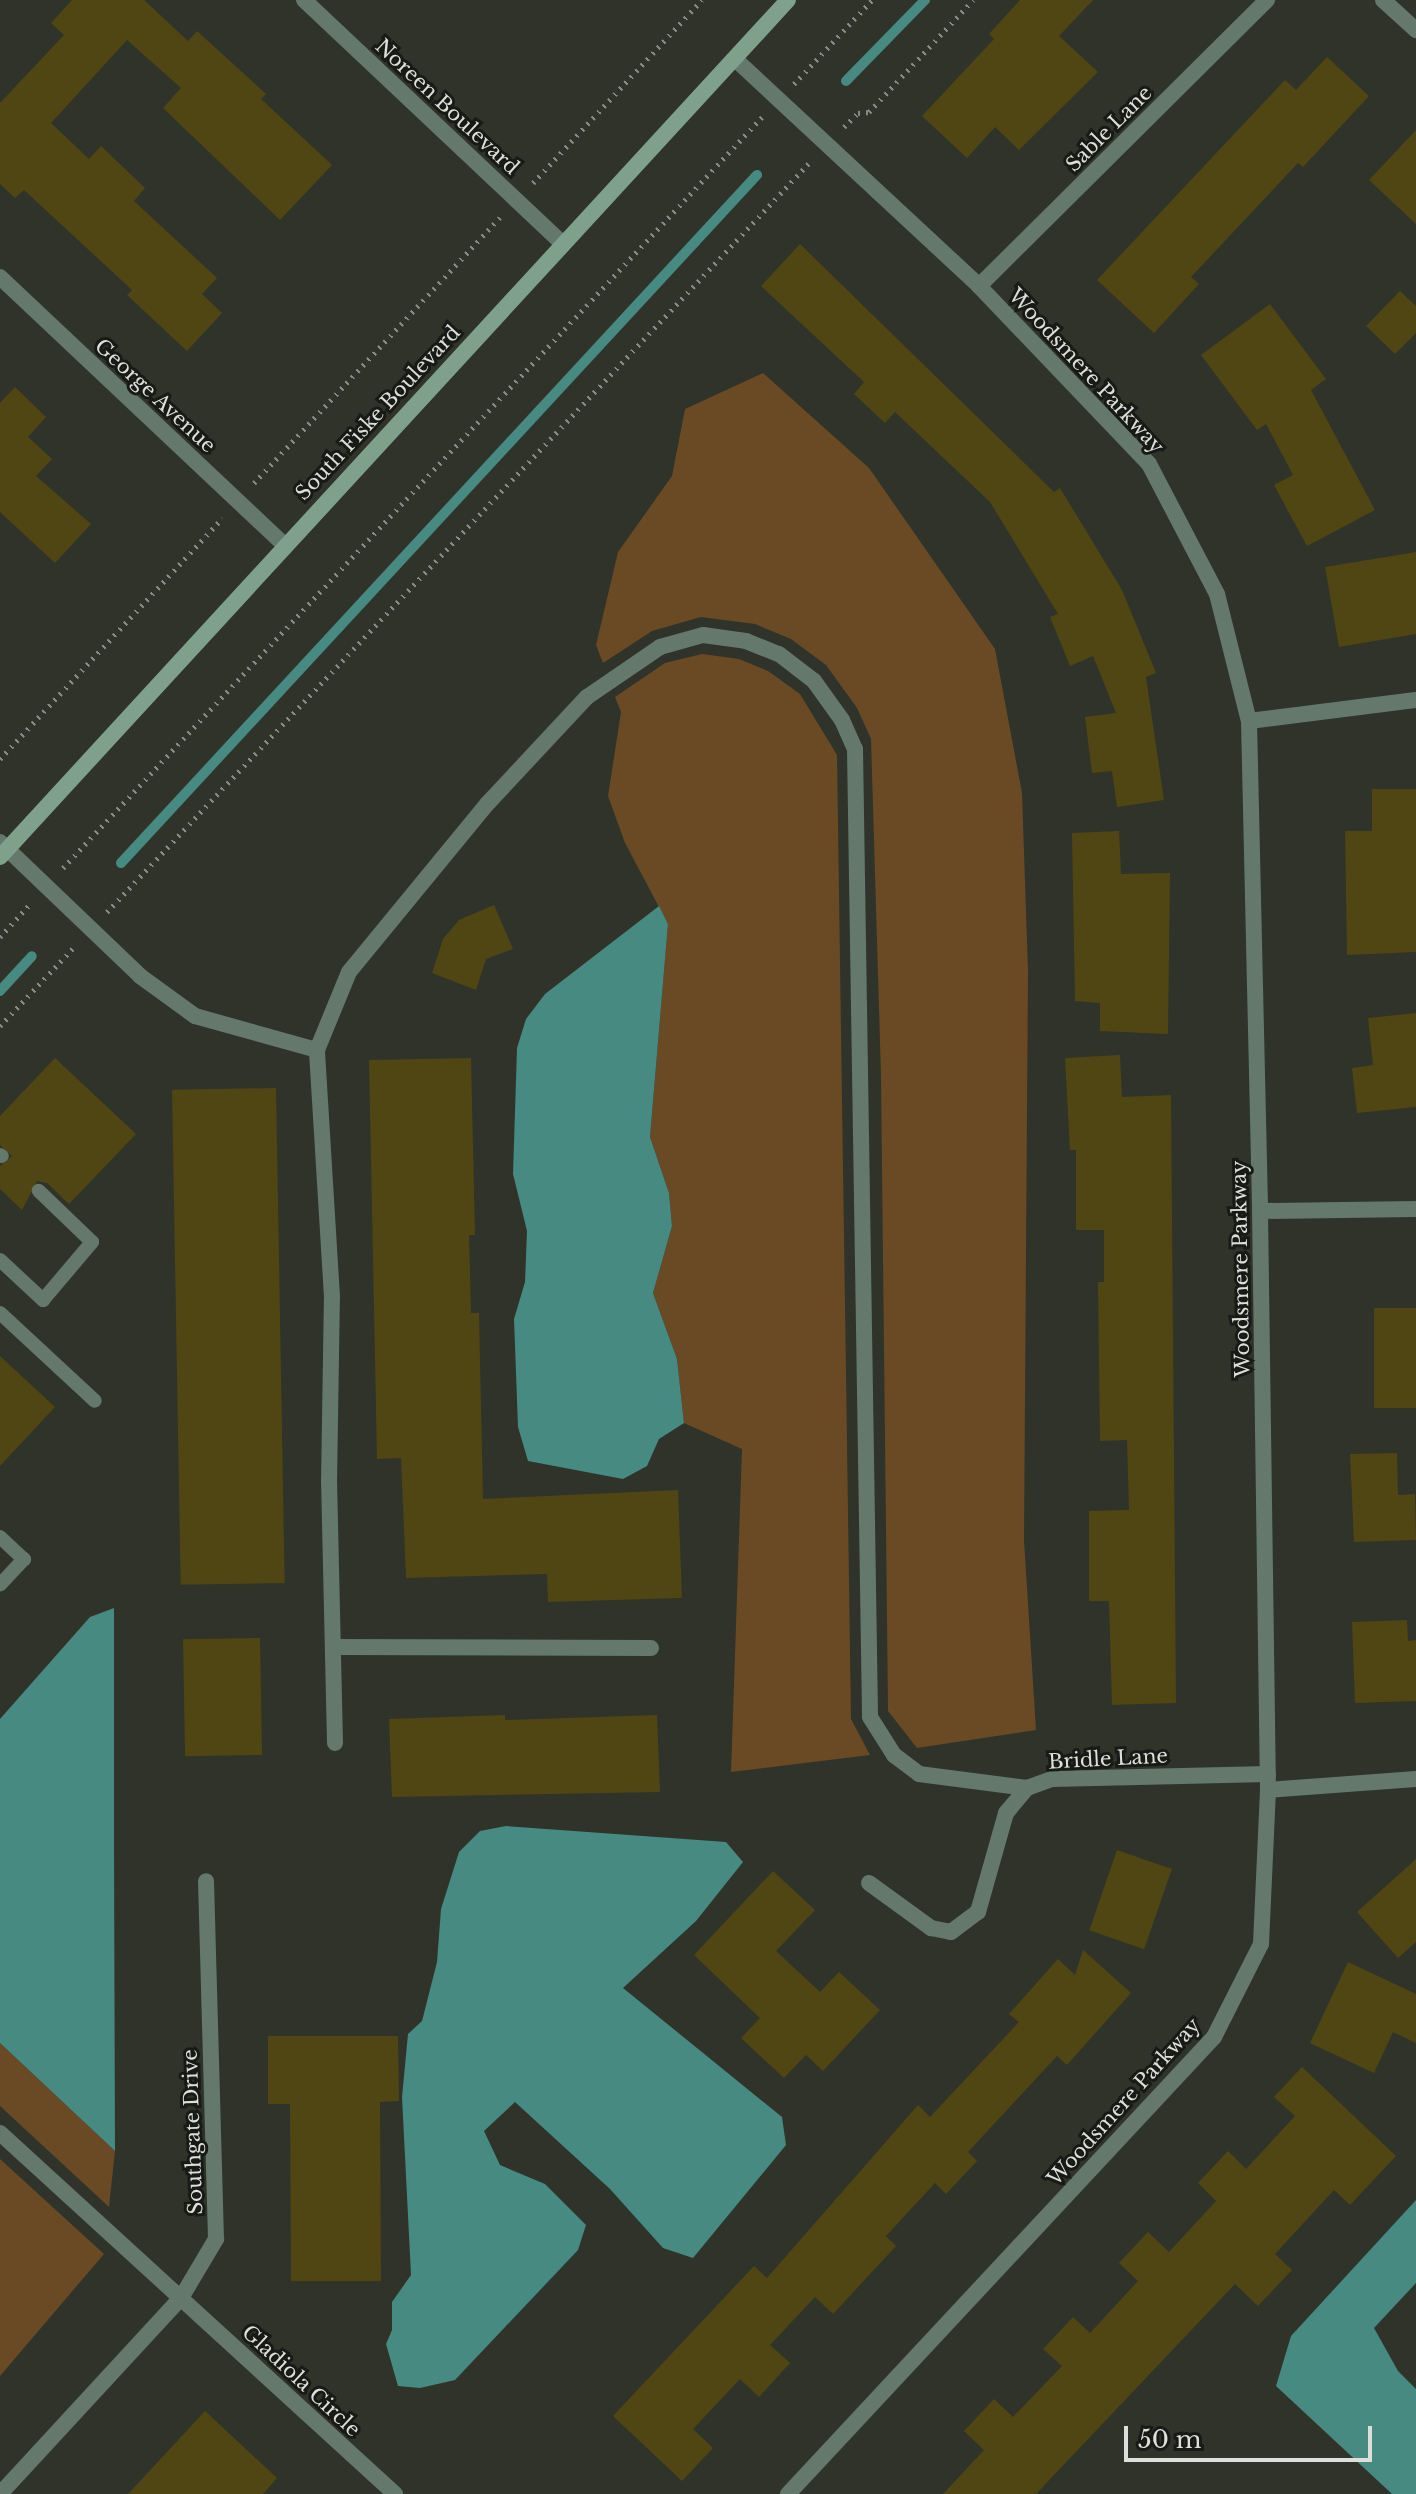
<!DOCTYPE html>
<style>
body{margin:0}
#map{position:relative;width:1416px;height:2494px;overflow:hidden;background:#2f332a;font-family:"Libre Baskerville",serif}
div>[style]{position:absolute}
.green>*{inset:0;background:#694a25}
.water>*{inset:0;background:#468a82}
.stream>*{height:10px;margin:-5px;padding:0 5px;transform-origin:5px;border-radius:5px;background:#468a82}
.building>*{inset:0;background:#504613;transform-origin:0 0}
.path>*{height:5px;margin-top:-2.5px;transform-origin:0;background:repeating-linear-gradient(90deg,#878a83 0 2px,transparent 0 8px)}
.service>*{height:14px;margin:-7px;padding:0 7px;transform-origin:7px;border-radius:7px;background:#64786b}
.minor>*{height:16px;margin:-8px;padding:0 8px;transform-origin:8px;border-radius:8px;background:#64786b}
.secondary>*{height:16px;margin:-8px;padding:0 8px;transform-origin:8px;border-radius:8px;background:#7fa08a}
span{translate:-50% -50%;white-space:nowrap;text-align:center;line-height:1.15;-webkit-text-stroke:6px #181a16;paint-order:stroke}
.street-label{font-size:20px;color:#dddfda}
.scale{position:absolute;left:1124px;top:2426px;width:248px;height:36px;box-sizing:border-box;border:4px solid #dddfda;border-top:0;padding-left:10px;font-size:24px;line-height:28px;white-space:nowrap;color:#dddfda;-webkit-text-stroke:6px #181a16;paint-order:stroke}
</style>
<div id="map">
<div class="green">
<i style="clip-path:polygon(763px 373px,869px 468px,995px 649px,1022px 793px,1028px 971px,1024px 1540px,1036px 1730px,917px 1748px,888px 1711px,881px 1076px,871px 739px,857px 708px,826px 665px,791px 639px,755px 624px,701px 617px,652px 631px,603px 663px,596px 645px,618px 552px,672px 476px,685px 409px)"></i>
<i style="clip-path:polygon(702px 654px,739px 659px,768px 671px,800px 694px,837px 755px,851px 1719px,870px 1755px,731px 1772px,742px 1449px,684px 1423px,677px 1359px,653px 1293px,672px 1226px,669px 1193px,650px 1137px,668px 924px,625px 843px,608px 796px,621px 712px,615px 697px,665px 663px)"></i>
<i style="clip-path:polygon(0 2043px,115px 2151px,109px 2207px,0 2106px)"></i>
<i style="clip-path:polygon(0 2159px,104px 2254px,0 2376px)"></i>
</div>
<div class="water">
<i style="clip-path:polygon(659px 906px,668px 924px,650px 1137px,669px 1193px,672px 1226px,653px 1293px,677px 1359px,684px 1423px,659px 1439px,647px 1466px,623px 1479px,528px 1461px,518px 1427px,514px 1319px,525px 1282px,527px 1231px,513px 1174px,517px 1048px,526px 1019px,545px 994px)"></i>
<i style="clip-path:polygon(114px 1608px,114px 1840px,115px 2151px,0 2043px,0 1719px,90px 1617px)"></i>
<i style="clip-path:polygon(506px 1826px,726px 1842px,743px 1862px,696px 1921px,623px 1988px,782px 2117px,786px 2145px,693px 2258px,663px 2248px,610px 2189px,515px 2102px,484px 2131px,500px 2165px,545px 2184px,586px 2225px,578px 2250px,455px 2380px,420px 2388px,398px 2386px,386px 2344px,392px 2330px,392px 2302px,411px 2275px,402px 2097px,408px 2034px,422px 2021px,437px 1962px,441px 1909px,459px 1852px,480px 1831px)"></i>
<i style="clip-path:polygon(1416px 2200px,1416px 2283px,1374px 2328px,1398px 2371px,1416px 2389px,1416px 2494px,1392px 2494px,1276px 2386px,1291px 2336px)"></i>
</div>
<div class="stream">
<i style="left:846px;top:81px;width:113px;rotate:-45.7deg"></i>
<i style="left:121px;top:863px;width:937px;rotate:-47.25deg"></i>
<i style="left:0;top:991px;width:47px;rotate:-47.6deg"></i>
</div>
<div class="building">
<i style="clip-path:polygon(72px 0,144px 0,188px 41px,197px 31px,266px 94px,261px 99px,332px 165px,280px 220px,163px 108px,181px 88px,127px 40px,51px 123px,89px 159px,101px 146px,145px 188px,134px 201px,217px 278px,202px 294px,222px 313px,187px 351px,127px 295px,132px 290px,24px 190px,15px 198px,0 184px,0 103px,64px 35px,51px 23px)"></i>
<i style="clip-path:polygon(1020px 0,1093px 0,1059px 36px,1098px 72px,1019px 150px,995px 127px,967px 158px,922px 116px,994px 39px,989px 34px)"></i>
<i style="clip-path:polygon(1327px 57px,1369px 96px,1303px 167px,1298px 163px,1191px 277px,1199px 284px,1154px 333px,1097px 280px,1285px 80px,1296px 90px)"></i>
<i style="clip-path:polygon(1416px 130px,1416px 224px,1369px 180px)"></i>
<i style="clip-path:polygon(800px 244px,1054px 492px,1060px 488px,1122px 590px,1156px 673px,1146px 677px,1164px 800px,1117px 807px,1112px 771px,1092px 773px,1085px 717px,1116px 713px,1093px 656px,1070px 666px,1050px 617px,1058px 614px,990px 502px,895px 412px,885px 423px,854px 394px,864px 382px,761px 286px)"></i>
<i style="clip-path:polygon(1400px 291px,1416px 306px,1416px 333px,1395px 354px,1366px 326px)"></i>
<i style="clip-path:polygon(1270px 304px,1326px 379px,1311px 390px,1375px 510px,1307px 546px,1274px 485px,1293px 475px,1266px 424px,1257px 430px,1201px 355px)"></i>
<i style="clip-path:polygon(15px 387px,46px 417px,28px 437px,52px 459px,36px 476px,91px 524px,55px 563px,0 512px,0 403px)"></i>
<i style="clip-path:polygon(1416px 552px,1416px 634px,1339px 647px,1325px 567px)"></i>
<i style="clip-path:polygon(1372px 789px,1416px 789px,1416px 952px,1347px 955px,1345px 831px,1372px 831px)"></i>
<i style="clip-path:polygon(1119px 831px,1121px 874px,1170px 873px,1168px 1034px,1100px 1031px,1100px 1003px,1075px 1001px,1072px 833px)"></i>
<i style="clip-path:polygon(494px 905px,513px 949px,486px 959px,476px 990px,432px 973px,443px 939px,459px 920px)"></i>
<i style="clip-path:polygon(1416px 1013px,1416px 1107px,1357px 1113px,1352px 1068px,1373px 1065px,1368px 1018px)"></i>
<i style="clip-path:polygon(1120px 1055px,1122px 1097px,1171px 1095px,1176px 1703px,1112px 1705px,1109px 1601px,1089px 1601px,1089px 1511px,1129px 1510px,1127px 1440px,1100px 1441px,1098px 1282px,1104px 1282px,1104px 1230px,1076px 1230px,1076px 1150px,1070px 1150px,1065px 1058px)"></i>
<i style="clip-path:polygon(55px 1058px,136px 1134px,69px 1204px,47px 1183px,37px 1181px,22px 1210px,0 1189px,0 1166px,12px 1156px,0 1145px,0 1116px)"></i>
<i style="clip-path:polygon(471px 1058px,475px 1235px,469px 1235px,471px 1313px,479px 1313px,483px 1499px,678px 1490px,682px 1598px,548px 1602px,547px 1574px,406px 1578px,401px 1458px,377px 1459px,369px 1060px)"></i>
<i style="left:276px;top:1088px;width:495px;height:104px;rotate:89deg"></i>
<i style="left:1416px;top:1308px;width:100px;height:42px;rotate:90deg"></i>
<i style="clip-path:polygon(0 1356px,55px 1407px,0 1466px)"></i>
<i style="clip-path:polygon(1397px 1453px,1398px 1495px,1415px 1494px,1416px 1540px,1354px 1542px,1350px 1454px)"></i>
<i style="clip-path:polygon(1407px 1620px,1408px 1641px,1416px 1640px,1416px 1701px,1355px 1703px,1352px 1622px)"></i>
<i style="left:260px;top:1638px;width:117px;height:77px;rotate:89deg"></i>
<i style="clip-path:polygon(505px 1715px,505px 1720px,657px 1715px,660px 1792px,392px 1797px,389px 1719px)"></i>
<i style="left:1117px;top:1850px;width:58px;height:85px;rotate:19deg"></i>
<i style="clip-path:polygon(1416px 1859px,1416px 1942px,1398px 1958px,1357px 1912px)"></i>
<i style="clip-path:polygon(773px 1871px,815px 1910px,776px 1951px,820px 1992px,839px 1972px,880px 2010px,823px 2071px,806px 2055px,784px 2078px,741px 2038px,760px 2018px,694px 1955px)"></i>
<i style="clip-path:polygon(1083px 1950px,1131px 1993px,1067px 2065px,1057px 2056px,968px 2152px,977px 2161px,946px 2194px,935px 2183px,886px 2236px,896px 2246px,833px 2314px,815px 2297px,770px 2345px,790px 2363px,759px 2397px,740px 2379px,693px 2429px,713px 2448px,682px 2481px,613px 2416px,754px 2266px,767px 2278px,918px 2105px,930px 2117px,1019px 2022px,1009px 2014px,1058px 1959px,1075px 1975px)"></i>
<i style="clip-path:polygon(1348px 1962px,1416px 1994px,1416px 2043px,1393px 2032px,1374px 2073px,1310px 2043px)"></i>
<i style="clip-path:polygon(268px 2036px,398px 2036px,399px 2101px,380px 2102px,381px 2281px,291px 2281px,290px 2104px,268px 2104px)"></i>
<i style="clip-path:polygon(1302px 2067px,1396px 2156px,1350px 2205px,1334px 2190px,1275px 2254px,1292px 2270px,1258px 2306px,1235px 2284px,1036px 2494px,943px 2494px,984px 2450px,964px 2431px,994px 2399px,1013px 2417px,1062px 2366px,1043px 2349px,1073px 2317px,1090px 2333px,1138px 2281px,1119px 2263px,1148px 2232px,1169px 2252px,1216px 2201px,1198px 2183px,1228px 2151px,1246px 2169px,1295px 2116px,1274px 2097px)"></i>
<i style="clip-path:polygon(205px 2411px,277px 2478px,263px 2494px,128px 2494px)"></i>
</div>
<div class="path">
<i style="left:794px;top:84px;width:115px;rotate:-47.1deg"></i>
<i style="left:844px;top:127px;width:20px;rotate:-45deg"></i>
<i style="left:858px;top:113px;width:11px;rotate:-5deg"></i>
<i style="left:869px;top:112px;width:153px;rotate:-47.1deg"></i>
<i style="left:533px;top:183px;width:249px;rotate:-47.3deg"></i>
<i style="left:254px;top:483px;width:362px;rotate:-47.2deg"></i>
<i style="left:0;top:759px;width:328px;rotate:-47.3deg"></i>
<i style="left:63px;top:868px;width:1026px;rotate:-47.05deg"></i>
<i style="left:107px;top:912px;width:1031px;rotate:-46.85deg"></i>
<i style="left:0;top:937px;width:47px;rotate:-47.6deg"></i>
<i style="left:0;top:1026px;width:111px;rotate:-46.8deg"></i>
</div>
<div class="service">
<i style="left:0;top:1155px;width:2px;rotate:27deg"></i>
<i style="left:0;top:1260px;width:59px;rotate:42.9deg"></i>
<i style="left:43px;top:1300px;width:76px;rotate:-49.8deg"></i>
<i style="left:92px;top:1242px;width:74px;rotate:-136.1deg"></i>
<i style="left:0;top:1313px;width:129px;rotate:42.8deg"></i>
<i style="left:0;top:1537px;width:33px;rotate:43deg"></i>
<i style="left:24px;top:1559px;width:35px;rotate:133deg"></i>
</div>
<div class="minor">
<i style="left:304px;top:0;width:356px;rotate:43.3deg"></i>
<i style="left:1383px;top:0;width:45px;rotate:42.3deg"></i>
<i style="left:735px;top:59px;width:333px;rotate:42.9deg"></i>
<i style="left:979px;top:286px;width:246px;rotate:46.3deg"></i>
<i style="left:1149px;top:464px;width:147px;rotate:62.4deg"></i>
<i style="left:1217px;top:594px;width:131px;rotate:75.9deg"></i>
<i style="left:1249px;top:721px;width:490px;rotate:88.7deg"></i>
<i style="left:1260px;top:1211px;width:579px;rotate:89.21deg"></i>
<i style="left:1268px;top:1790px;width:154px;rotate:92.6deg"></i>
<i style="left:1261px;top:1944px;width:104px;rotate:116.8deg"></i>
<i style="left:1214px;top:2037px;width:625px;rotate:132.99deg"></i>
<i style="left:0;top:277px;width:389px;rotate:43.3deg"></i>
<i style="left:979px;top:286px;width:406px;rotate:-44.8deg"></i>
<i style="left:1249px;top:721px;width:168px;rotate:-7.2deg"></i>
<i style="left:0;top:842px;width:194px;rotate:43.7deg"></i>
<i style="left:140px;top:976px;width:68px;rotate:36deg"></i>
<i style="left:195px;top:1016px;width:127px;rotate:15.6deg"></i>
<i style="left:1260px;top:1211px;width:156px;rotate:-0.7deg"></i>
<i style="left:333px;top:1647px;width:318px;rotate:0.2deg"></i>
<i style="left:335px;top:1743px;width:260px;rotate:-91.3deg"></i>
<i style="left:329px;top:1483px;width:186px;rotate:-89.1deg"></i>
<i style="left:332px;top:1297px;width:247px;rotate:-93.5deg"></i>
<i style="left:317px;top:1050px;width:84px;rotate:-67.7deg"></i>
<i style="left:349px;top:972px;width:219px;rotate:-50.6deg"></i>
<i style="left:488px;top:803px;width:145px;rotate:-47deg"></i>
<i style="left:587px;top:697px;width:88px;rotate:-34.4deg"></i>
<i style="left:660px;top:647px;width:45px;rotate:-15.6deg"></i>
<i style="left:703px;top:635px;width:43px;rotate:7.9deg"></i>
<i style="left:746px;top:641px;width:35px;rotate:22deg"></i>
<i style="left:779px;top:654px;width:44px;rotate:37.6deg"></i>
<i style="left:814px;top:681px;width:48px;rotate:54.3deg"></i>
<i style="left:842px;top:720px;width:32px;rotate:66deg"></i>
<i style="left:855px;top:749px;width:968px;rotate:89.11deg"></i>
<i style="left:870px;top:1717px;width:45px;rotate:57.7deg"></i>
<i style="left:894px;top:1755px;width:31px;rotate:37deg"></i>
<i style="left:919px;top:1774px;width:109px;rotate:7.4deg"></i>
<i style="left:1268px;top:1790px;width:148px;rotate:-4.3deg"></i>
<i style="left:869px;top:1883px;width:77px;rotate:36deg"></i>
<i style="left:931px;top:1928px;width:20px;rotate:11deg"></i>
<i style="left:951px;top:1932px;width:34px;rotate:-37deg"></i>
<i style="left:978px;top:1912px;width:103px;rotate:-74.2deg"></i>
<i style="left:1006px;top:1813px;width:33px;rotate:-50deg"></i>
<i style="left:1027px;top:1788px;width:27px;rotate:-20deg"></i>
<i style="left:1052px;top:1779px;width:216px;rotate:-1.3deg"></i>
<i style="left:0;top:2133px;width:535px;rotate:42.42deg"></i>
<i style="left:0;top:2494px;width:267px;rotate:-47.3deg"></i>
<i style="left:181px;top:2298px;width:69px;rotate:-59.3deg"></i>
<i style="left:216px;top:2239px;width:358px;rotate:-91.6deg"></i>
</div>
<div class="secondary">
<i style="left:0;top:857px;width:1164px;rotate:-47.4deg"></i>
</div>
<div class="street-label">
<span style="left:447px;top:107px;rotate:43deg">Noreen Boulevard</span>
<span style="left:1109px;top:129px;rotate:-45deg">Sable Lane</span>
<span style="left:1086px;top:371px;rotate:47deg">Woodsmere Parkway</span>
<span style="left:155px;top:396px;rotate:43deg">George Avenue</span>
<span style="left:378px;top:413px;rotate:-47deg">South Fiske Boulevard</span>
<span style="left:1241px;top:1269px;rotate:-91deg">Woodsmere Parkway</span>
<span style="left:1108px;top:1759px;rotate:-3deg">Bridle Lane</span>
<span style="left:1124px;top:2102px;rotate:-48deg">Woodsmere Parkway</span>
<span style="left:193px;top:2132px;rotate:-92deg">Southgate Drive</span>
<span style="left:301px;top:2381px;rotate:43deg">Gladiola Circle</span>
</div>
<div class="scale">50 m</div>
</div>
